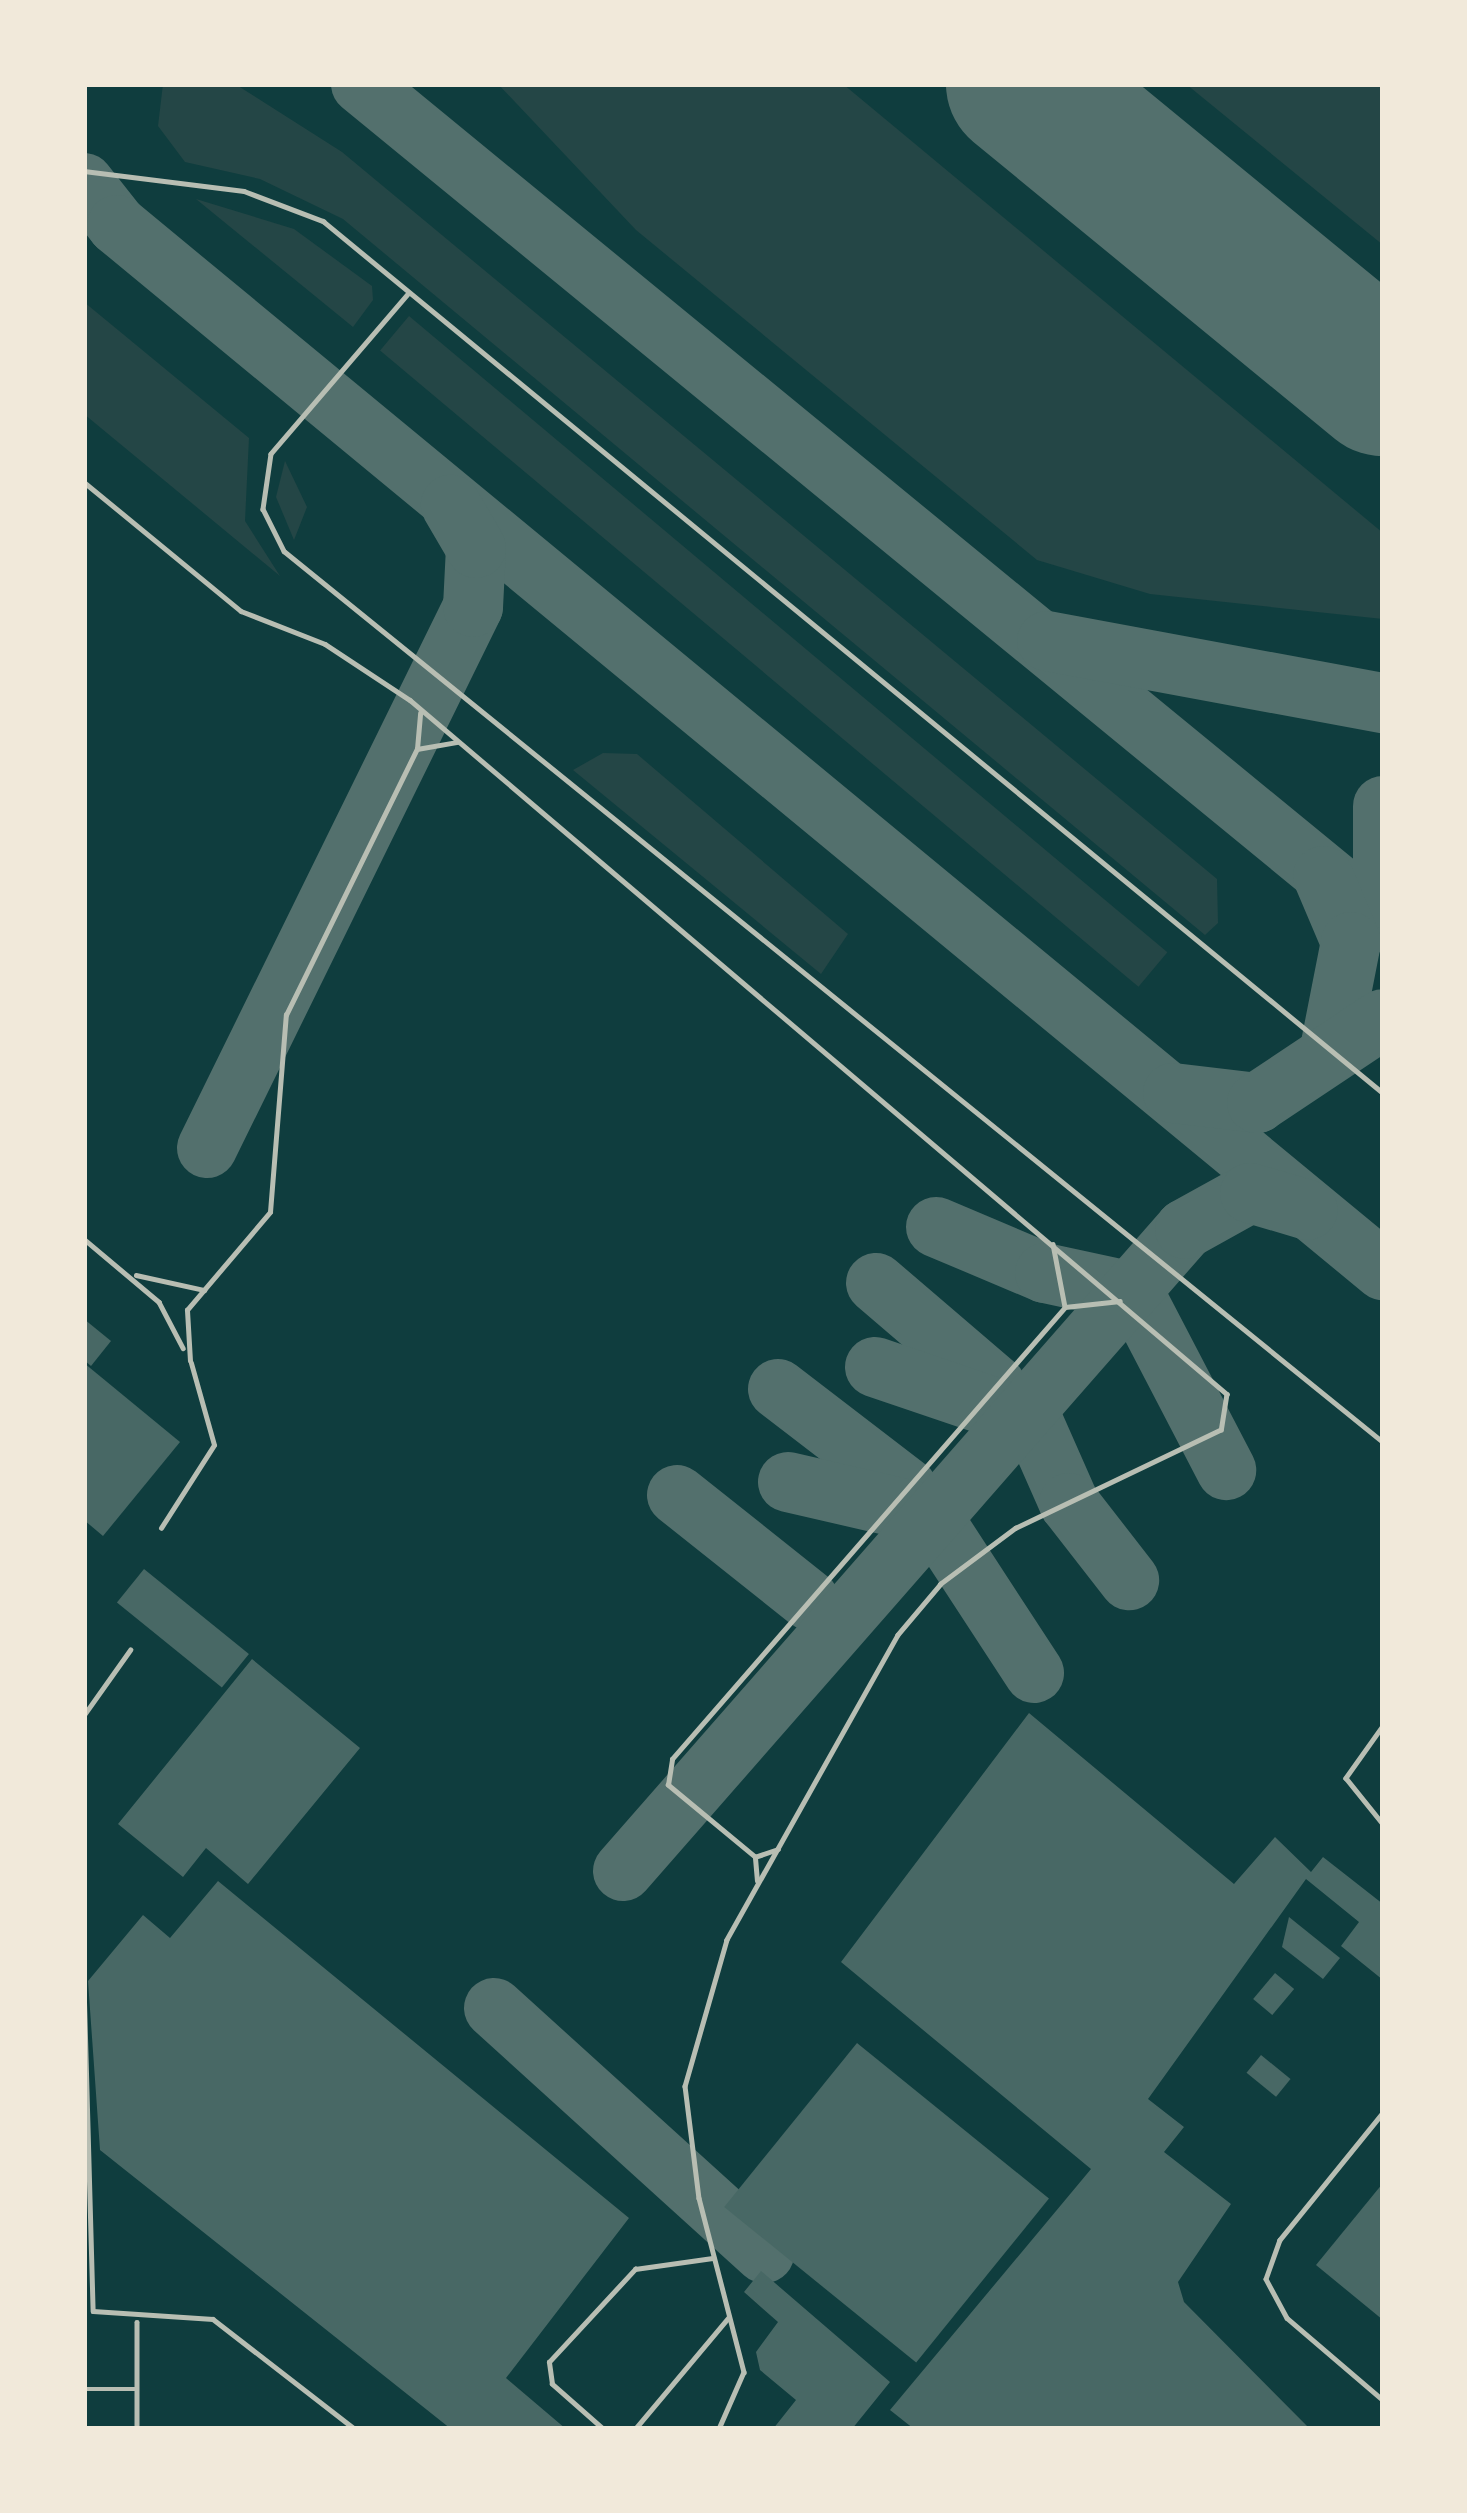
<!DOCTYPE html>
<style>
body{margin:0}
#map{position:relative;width:1467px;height:2513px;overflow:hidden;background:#0f3d3e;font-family:Cabin,sans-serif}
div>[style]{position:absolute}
.green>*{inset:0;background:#244646;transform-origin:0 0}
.taxiway>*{height:60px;margin:-30px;padding:0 30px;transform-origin:30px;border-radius:30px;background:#53706d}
.runway>*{height:150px;margin:-75px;padding:0 75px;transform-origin:75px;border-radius:75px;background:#53706d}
.building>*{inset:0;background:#486865;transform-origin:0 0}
.service>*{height:4.5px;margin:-2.25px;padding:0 2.25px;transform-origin:2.25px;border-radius:2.25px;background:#b8beb3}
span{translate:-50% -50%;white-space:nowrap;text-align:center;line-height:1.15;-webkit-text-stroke:10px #f1e9da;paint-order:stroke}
.frame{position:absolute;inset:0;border:87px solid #f1e9da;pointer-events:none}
</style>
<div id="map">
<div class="green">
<i style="clip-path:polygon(163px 84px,235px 84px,342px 152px,1217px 879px,1218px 923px,1205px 935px,343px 219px,260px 179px,185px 162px,158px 126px)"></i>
<i style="clip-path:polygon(498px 84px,843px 84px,1383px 533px,1383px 619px,1150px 594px,1037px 560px,636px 230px)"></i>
<i style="clip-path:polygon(1186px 84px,1383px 84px,1383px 245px)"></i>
<i style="clip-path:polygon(196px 199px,294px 229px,372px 286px,373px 300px,353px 327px)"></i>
<i style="clip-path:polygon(84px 302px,249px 438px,245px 521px,280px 576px,84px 414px)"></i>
<i style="left:409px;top:316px;width:990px;height:45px;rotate:40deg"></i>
<i style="clip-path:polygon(285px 461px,307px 507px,294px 540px,276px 497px)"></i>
<i style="clip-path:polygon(603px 753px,637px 754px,848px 934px,821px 974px,573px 770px)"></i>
</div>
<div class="taxiway">
<i style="left:361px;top:84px;width:1322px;rotate:39.35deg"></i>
<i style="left:84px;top:183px;width:53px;rotate:51.8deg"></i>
<i style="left:117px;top:225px;width:1642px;rotate:39.54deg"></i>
<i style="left:1047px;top:641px;width:342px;rotate:10.5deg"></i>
<i style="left:1383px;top:806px;width:92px;rotate:90deg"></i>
<i style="left:1323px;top:876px;width:72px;rotate:67deg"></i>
<i style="left:1351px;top:942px;width:109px;rotate:101.1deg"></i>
<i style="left:1173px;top:1093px;width:85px;rotate:6.8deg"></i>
<i style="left:1257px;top:1103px;width:151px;rotate:-33.7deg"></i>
<i style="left:207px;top:1148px;width:603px;rotate:-63.82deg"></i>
<i style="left:473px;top:607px;width:59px;rotate:-87.1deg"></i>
<i style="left:476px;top:548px;width:50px;rotate:-120.2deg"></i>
<i style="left:936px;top:1227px;width:118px;rotate:22.9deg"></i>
<i style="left:1045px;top:1273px;width:90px;rotate:12.2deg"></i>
<i style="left:876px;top:1283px;width:158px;rotate:40.6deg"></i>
<i style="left:1133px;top:1291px;width:202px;rotate:62.5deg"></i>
<i style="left:875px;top:1367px;width:155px;rotate:18.8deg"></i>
<i style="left:778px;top:1389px;width:163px;rotate:37.5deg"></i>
<i style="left:1028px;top:1410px;width:102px;rotate:66.2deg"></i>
<i style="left:1069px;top:1503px;width:98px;rotate:52.1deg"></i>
<i style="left:788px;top:1482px;width:151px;rotate:13deg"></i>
<i style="left:677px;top:1495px;width:169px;rotate:38.5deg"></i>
<i style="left:933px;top:1518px;width:185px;rotate:56.9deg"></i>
<i style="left:623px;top:1871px;width:853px;rotate:-48.8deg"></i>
<i style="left:1185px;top:1229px;width:74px;rotate:-29deg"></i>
<i style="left:1250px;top:1193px;width:60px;rotate:16.3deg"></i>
<i style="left:494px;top:2008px;width:365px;rotate:42.2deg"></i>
</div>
<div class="runway">
<i style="left:1021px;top:84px;width:468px;rotate:39.4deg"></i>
</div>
<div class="building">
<i style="clip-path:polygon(84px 1319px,111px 1341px,91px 1366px,84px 1360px)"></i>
<i style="clip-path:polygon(84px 1363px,180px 1442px,103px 1536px,84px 1520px)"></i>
<i style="left:144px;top:1569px;width:135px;height:43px;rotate:39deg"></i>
<i style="clip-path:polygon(252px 1659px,360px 1748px,248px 1884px,206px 1848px,183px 1877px,118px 1824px)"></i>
<i style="clip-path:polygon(1029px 1713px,1234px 1884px,1275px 1837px,1311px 1872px,1323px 1857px,1383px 1904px,1383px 1980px,1341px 1946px,1359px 1922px,1306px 1879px,1148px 2099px,1184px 2127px,1164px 2152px,1231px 2204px,1178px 2282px,1184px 2302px,1310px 2429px,914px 2429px,890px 2410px,1091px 2169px,841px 1962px)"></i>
<i style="clip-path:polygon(218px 1881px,629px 2218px,506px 2378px,566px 2429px,451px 2429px,100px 2150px,88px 1981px,143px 1915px,170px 1938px)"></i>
<i style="clip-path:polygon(1289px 1917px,1340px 1958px,1323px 1979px,1282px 1947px)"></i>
<i style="left:1275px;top:1973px;width:25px;height:34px;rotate:40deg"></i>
<i style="left:857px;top:2043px;width:247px;height:211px;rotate:39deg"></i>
<i style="left:1261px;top:2055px;width:38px;height:23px;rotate:39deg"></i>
<i style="clip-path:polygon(1383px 2183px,1383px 2320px,1316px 2265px)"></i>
<i style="clip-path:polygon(761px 2271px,890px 2382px,852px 2429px,773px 2429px,796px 2400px,760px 2370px,756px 2352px,778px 2322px,744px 2292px)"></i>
</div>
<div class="service">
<i style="left:84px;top:171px;width:161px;rotate:7.1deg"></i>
<i style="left:244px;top:191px;width:85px;rotate:20.8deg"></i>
<i style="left:323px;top:221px;width:1373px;rotate:39.44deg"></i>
<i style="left:409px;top:293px;width:212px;rotate:130.6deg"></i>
<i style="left:271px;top:454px;width:56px;rotate:98.3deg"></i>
<i style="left:263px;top:509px;width:47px;rotate:63.4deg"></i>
<i style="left:284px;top:551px;width:1415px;rotate:39.03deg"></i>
<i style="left:84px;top:482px;width:203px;rotate:39.4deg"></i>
<i style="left:241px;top:611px;width:90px;rotate:21.4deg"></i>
<i style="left:325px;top:644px;width:102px;rotate:33.4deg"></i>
<i style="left:410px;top:700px;width:1072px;rotate:40.35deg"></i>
<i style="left:1227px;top:1394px;width:36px;rotate:99deg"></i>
<i style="left:1221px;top:1430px;width:227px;rotate:154.4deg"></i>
<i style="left:1016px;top:1528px;width:94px;rotate:143.3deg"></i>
<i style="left:941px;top:1584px;width:67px;rotate:130.1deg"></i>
<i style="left:898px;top:1635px;width:350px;rotate:119.3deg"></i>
<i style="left:727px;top:1940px;width:152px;rotate:106deg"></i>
<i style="left:685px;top:2086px;width:113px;rotate:82.9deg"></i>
<i style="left:699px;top:2198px;width:180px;rotate:75.5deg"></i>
<i style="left:744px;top:2372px;width:62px;rotate:113.7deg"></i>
<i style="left:417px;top:749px;width:41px;rotate:-9.9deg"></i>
<i style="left:84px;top:1239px;width:98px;rotate:40deg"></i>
<i style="left:159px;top:1302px;width:52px;rotate:62.4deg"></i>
<i style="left:1053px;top:1244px;width:64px;rotate:79.2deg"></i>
<i style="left:136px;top:1275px;width:70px;rotate:12.4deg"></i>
<i style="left:190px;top:1361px;width:51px;rotate:-93.4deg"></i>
<i style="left:187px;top:1310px;width:128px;rotate:-49.7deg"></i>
<i style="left:270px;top:1212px;width:198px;rotate:-85.4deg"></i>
<i style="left:286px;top:1015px;width:297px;rotate:-63.8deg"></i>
<i style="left:417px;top:749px;width:36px;rotate:-85deg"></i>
<i style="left:161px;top:1528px;width:98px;rotate:-57.4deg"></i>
<i style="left:214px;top:1445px;width:85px;rotate:-105.7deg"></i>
<i style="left:84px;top:1715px;width:80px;rotate:-54.7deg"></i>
<i style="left:1383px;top:1726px;width:64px;rotate:125.4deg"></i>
<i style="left:1346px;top:1778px;width:59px;rotate:51.2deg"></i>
<i style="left:755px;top:1857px;width:24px;rotate:-19deg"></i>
<i style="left:757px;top:1881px;width:24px;rotate:-95deg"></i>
<i style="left:755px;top:1857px;width:113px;rotate:-140.4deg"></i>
<i style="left:668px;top:1785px;width:26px;rotate:-81deg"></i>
<i style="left:672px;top:1759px;width:599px;rotate:-48.99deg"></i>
<i style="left:1065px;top:1307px;width:55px;rotate:-6.2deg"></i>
<i style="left:84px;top:1984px;width:327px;rotate:88.4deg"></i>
<i style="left:93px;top:2311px;width:120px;rotate:3.8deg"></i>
<i style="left:213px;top:2319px;width:180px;rotate:37.8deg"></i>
<i style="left:1383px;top:2113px;width:164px;rotate:129deg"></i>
<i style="left:1280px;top:2240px;width:41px;rotate:109.7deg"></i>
<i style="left:1266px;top:2279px;width:44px;rotate:61.7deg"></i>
<i style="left:1287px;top:2318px;width:126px;rotate:40.5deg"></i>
<i style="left:137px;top:2322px;width:107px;rotate:90deg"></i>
<i style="left:84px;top:2389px;width:52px"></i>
<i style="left:603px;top:2429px;width:68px;rotate:-138.6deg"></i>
<i style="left:552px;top:2384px;width:22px;rotate:-98deg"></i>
<i style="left:549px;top:2362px;width:127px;rotate:-47.2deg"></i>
<i style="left:635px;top:2269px;width:78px;rotate:-8.1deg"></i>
<i style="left:635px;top:2429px;width:145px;rotate:-50deg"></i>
</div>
<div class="frame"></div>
</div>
